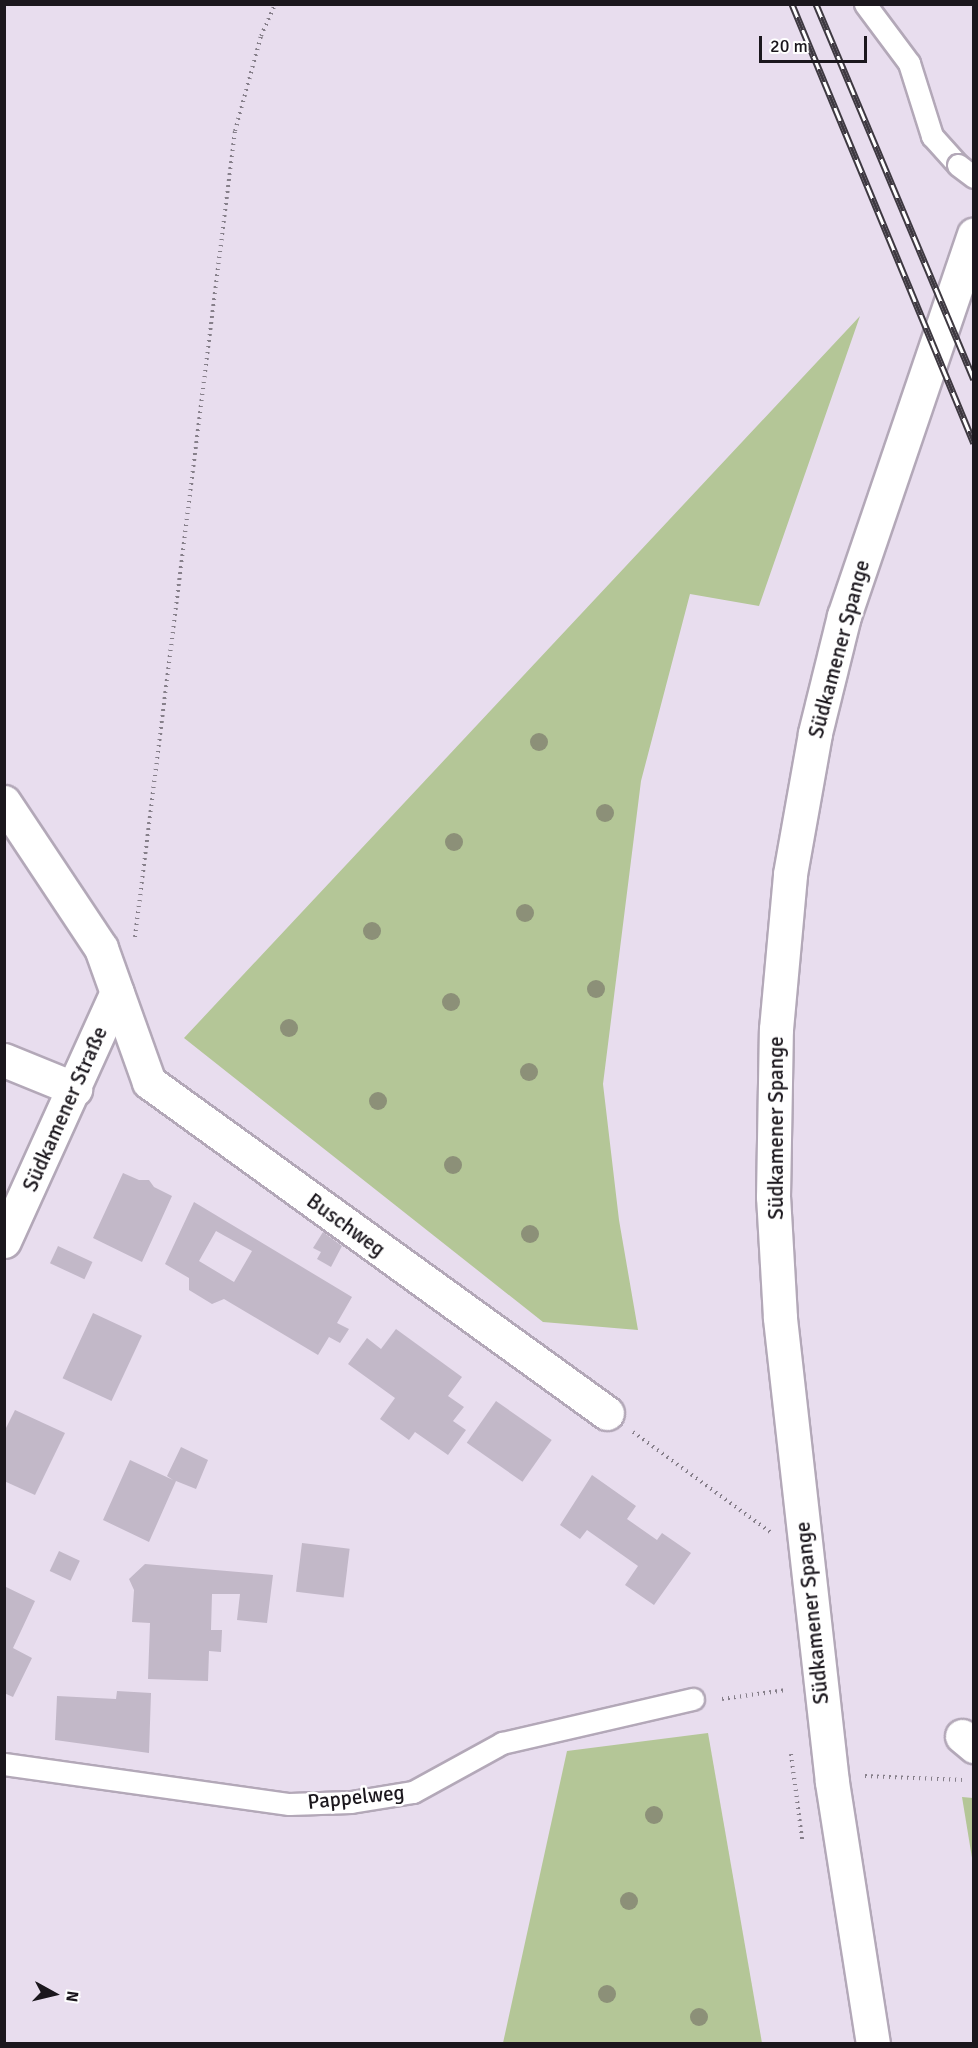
<!DOCTYPE html>
<meta charset="utf-8">
<style>
body{margin:0}
#map{position:relative;width:978px;height:2048px;overflow:hidden;background:#e8ddee;font-family:Signika,sans-serif}
div>[style]{position:absolute}
.green>*{inset:0;background:#b4c697}
.building>*{inset:0;background:#c2b8c8;transform-origin:0 0}
.path>*{height:4px;margin-top:-2px;transform-origin:0;background:repeating-linear-gradient(90deg,#867f8a 0 1.5px,transparent 0 6px)}
.roads{filter:drop-shadow(2px 0 #b3a8b8) drop-shadow(-2px 0 #b3a8b8) drop-shadow(0 2px #b3a8b8) drop-shadow(0 -2px #b3a8b8)}
.service>*{height:21px;margin:-10.5px;padding:0 10.5px;transform-origin:10.5px;border-radius:10.5px;background:#fff}
.minor>*{height:33px;margin:-16.5px;padding:0 16.5px;transform-origin:16.5px;border-radius:16.5px;background:#fff}
.tertiary>*{height:33px;margin:-16.5px;padding:0 16.5px;transform-origin:16.5px;border-radius:16.5px;background:#fff}
.rail>*{height:7px;margin-top:-3.5px;transform-origin:0;background:repeating-linear-gradient(90deg,#fff 0 14px,#3e3941 0 28px);box-sizing:border-box;border-block:2px solid #3e3941}
.bridges{filter:drop-shadow(2px 0 #b3a8b8) drop-shadow(-2px 0 #b3a8b8) drop-shadow(0 2px #b3a8b8) drop-shadow(0 -2px #b3a8b8)}
.service-bridge>*{height:21px;margin:-10.5px;padding:0 10.5px;transform-origin:10.5px;border-radius:10.5px;background:#fff}
.trees>*{width:18px;height:18px;margin:-9px;border-radius:50%;background:#8c9078}
span{translate:-50% -50%;white-space:nowrap;text-align:center;line-height:1.15;-webkit-text-stroke:5px #fff;paint-order:stroke}
.street-label{font-size:21px;color:#1b171d}
.frame{position:absolute;inset:0;border:6px solid #1b171d;pointer-events:none}
.north{position:absolute;left:24px;top:1964px;width:60px;height:60px;-webkit-text-stroke:4px #fff;paint-order:stroke;rotate:98deg;font-size:16px;font-weight:700;line-height:24px;text-align:center;color:#1b171d}
.north::after{content:'';display:block;margin:auto;width:21px;height:27px;background:#1b171d;clip-path:polygon(50% 0,100% 100%,50% 72%,0 100%)}
.scale{position:absolute;left:759px;top:36px;width:108px;height:27px;box-sizing:border-box;border:3px solid #1b171d;border-top:0;padding-left:8px;font-size:18px;line-height:21px;white-space:nowrap;color:#1b171d;-webkit-text-stroke:4px #fff;paint-order:stroke}
</style>
<div id="map">
<div class="green">
<i style="clip-path:polygon(860px 316px,759px 606px,690px 594px,641px 781px,603px 1084px,619px 1220px,638px 1330px,543px 1322px,184px 1038px)"></i>
<i style="clip-path:polygon(708px 1733px,762px 2043px,503px 2043px,567px 1751px)"></i>
<i style="clip-path:polygon(962px 1797px,973px 1798px,973px 1864px)"></i>
</div>
<div class="building">
<i style="clip-path:polygon(123px 1173px,139px 1180px,149px 1180px,154px 1187px,172px 1196px,142px 1262px,93px 1238px)"></i>
<i style="clip-path:polygon(evenodd,194px 1202px,352px 1297px,337px 1323px,349px 1329px,340px 1343px,329px 1337px,318px 1355px,224px 1299px,212px 1304px,189px 1290px,189px 1278px,165px 1264px,194px 1202px,216px 1231px,252px 1251px,234px 1282px,199px 1261px,216px 1231px)"></i>
<i style="clip-path:polygon(323px 1232px,342px 1246px,331px 1267px,317px 1259px,321px 1252px,313px 1248px)"></i>
<i style="left:58px;top:1246px;width:38px;height:19px;rotate:25deg"></i>
<i style="left:93px;top:1313px;width:54px;height:72px;rotate:25deg"></i>
<i style="clip-path:polygon(396px 1329px,462px 1377px,448px 1396px,464px 1407px,453px 1421px,466px 1430px,448px 1455px,415px 1432px,409px 1440px,380px 1419px,395px 1398px,348px 1364px,367px 1338px,381px 1349px)"></i>
<i style="left:496px;top:1401px;width:68px;height:51px;rotate:35deg"></i>
<i style="clip-path:polygon(15px 1410px,65px 1433px,35px 1495px,4px 1481px,4px 1432px)"></i>
<i style="clip-path:polygon(181px 1447px,208px 1460px,196px 1489px,176px 1481px,149px 1542px,103px 1520px,130px 1460px,173px 1480px,167px 1476px)"></i>
<i style="clip-path:polygon(592px 1475px,636px 1506px,627px 1519px,657px 1540px,662px 1533px,691px 1553px,654px 1605px,625px 1585px,638px 1566px,587px 1530px,580px 1539px,560px 1525px)"></i>
<i style="left:302px;top:1543px;width:48px;height:49px;rotate:7deg"></i>
<i style="left:59px;top:1551px;width:23px;height:22px;rotate:25deg"></i>
<i style="clip-path:polygon(145px 1564px,273px 1575px,267px 1623px,237px 1620px,240px 1594px,212px 1594px,211px 1630px,222px 1630px,221px 1652px,209px 1651px,208px 1681px,148px 1679px,150px 1623px,132px 1622px,134px 1590px,129px 1579px)"></i>
<i style="clip-path:polygon(4px 1586px,35px 1601px,13px 1648px,32px 1658px,13px 1697px,4px 1693px)"></i>
<i style="clip-path:polygon(117px 1691px,151px 1693px,149px 1753px,55px 1740px,57px 1696px,116px 1699px)"></i>
</div>
<div class="path">
<i style="left:135px;top:937px;width:812px;rotate:-82.93deg"></i>
<i style="left:235px;top:131px;width:98px;rotate:-74.7deg"></i>
<i style="left:261px;top:36px;width:35px;rotate:-66deg"></i>
<i style="left:633px;top:1432px;width:170px;rotate:36.1deg"></i>
<i style="left:722px;top:1699px;width:65px;rotate:-8deg"></i>
<i style="left:791px;top:1754px;width:86px;rotate:82.6deg"></i>
<i style="left:865px;top:1776px;width:97px;rotate:2.4deg"></i>
</div>
<div class="roads">
<div class="service">
<i style="left:865px;top:4px;width:74px;rotate:53.3deg"></i>
<i style="left:909px;top:63px;width:77px;rotate:72.5deg"></i>
<i style="left:932px;top:136px;width:39px;rotate:48deg"></i>
<i style="left:4px;top:1764px;width:288px;rotate:8deg"></i>
<i style="left:289px;top:1804px;width:62px;rotate:-1.8deg"></i>
<i style="left:351px;top:1802px;width:63px;rotate:-9.2deg"></i>
<i style="left:413px;top:1792px;width:102px;rotate:-28.8deg"></i>
<i style="left:502px;top:1743px;width:196px;rotate:-13deg"></i>
</div>
<div class="minor">
<i style="left:4px;top:802px;width:175px;rotate:56.4deg"></i>
<i style="left:101px;top:948px;width:142px;rotate:70.3deg"></i>
<i style="left:149px;top:1082px;width:565px;rotate:35.86deg"></i>
<i style="left:4px;top:1060px;width:77px;rotate:22.2deg"></i>
<i style="left:4px;top:1241px;width:273px;rotate:-65.6deg"></i>
<i style="left:962px;top:1736px;width:16px;rotate:40deg"></i>
</div>
<div class="tertiary">
<i style="left:873px;top:2044px;width:265px;rotate:-98.9deg"></i>
<i style="left:832px;top:1782px;width:468px;rotate:-96.4deg"></i>
<i style="left:780px;top:1317px;width:120px;rotate:-93.3deg"></i>
<i style="left:773px;top:1197px;width:168px;rotate:-89deg"></i>
<i style="left:776px;top:1029px;width:156px;rotate:-84.8deg"></i>
<i style="left:790px;top:874px;width:143px;rotate:-79.9deg"></i>
<i style="left:815px;top:733px;width:121px;rotate:-76.1deg"></i>
<i style="left:844px;top:616px;width:403px;rotate:-71.2deg"></i>
</div>
</div>
<div class="rail">
<i style="left:792px;top:4px;width:475px;rotate:67.5deg"></i>
<i style="left:816px;top:4px;width:407px;rotate:67.2deg"></i>
</div>
<div class="bridges">
<div class="service-bridge">
<i style="left:958px;top:165px;width:20px;rotate:37deg"></i>
</div>
</div>
<div class="trees">
<i style="left:539px;top:742px"></i>
<i style="left:605px;top:813px"></i>
<i style="left:454px;top:842px"></i>
<i style="left:525px;top:913px"></i>
<i style="left:372px;top:931px"></i>
<i style="left:596px;top:989px"></i>
<i style="left:451px;top:1002px"></i>
<i style="left:289px;top:1028px"></i>
<i style="left:529px;top:1072px"></i>
<i style="left:378px;top:1101px"></i>
<i style="left:453px;top:1165px"></i>
<i style="left:530px;top:1234px"></i>
<i style="left:654px;top:1815px"></i>
<i style="left:629px;top:1901px"></i>
<i style="left:607px;top:1994px"></i>
<i style="left:699px;top:2017px"></i>
</div>
<div class="street-label">
<span style="left:839px;top:649px;rotate:-75deg">Südkamener Spange</span>
<span style="left:65px;top:1109px;rotate:-66deg">Südkamener Straße</span>
<span style="left:776px;top:1128px;rotate:-90deg">Südkamener Spange</span>
<span style="left:346px;top:1225px;rotate:36deg">Buschweg</span>
<span style="left:812px;top:1613px;rotate:-96deg">Südkamener Spange</span>
<span style="left:356px;top:1797px;rotate:-6deg">Pappelweg</span>
</div>
<div class="frame"></div>
<div class="north">N</div>
<div class="scale">20 m</div>
</div>
